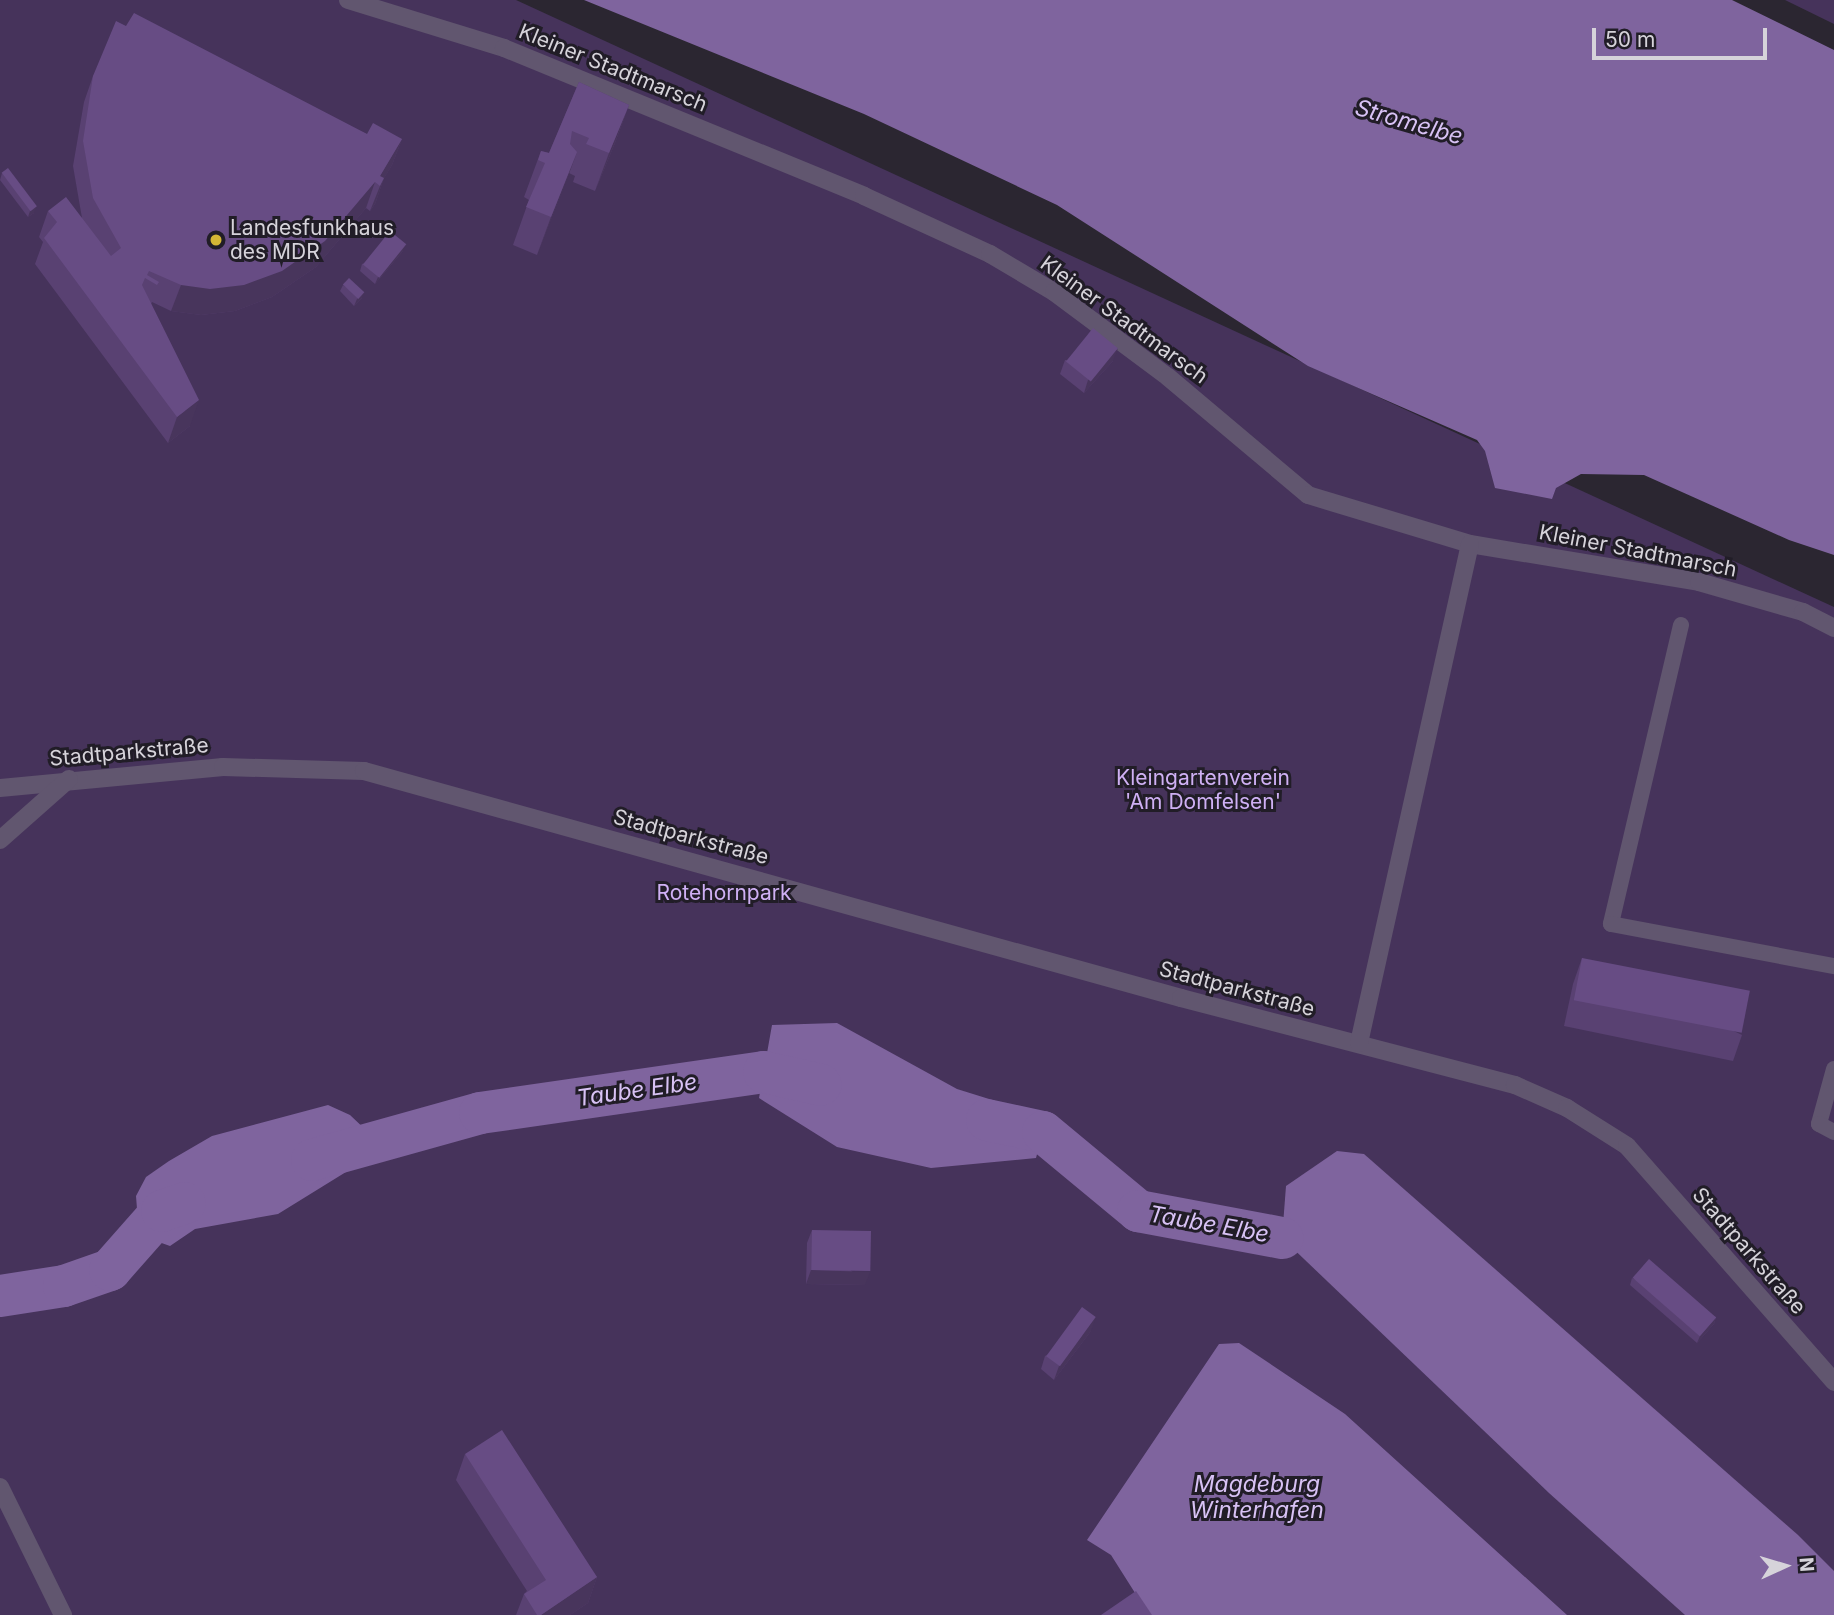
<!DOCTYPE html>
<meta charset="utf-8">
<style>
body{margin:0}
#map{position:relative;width:1834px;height:1615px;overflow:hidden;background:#2b2631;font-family:Inter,sans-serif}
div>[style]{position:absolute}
.green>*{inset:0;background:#46335b}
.water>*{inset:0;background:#7f649e}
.river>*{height:42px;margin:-21px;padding:0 21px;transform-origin:21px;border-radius:21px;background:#7f649e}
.pedestrian>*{height:16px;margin:-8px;padding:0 8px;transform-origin:8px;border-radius:8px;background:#61566f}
.minor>*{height:18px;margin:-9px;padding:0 9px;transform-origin:9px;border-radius:9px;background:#61566f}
.wall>*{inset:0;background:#594172}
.shaded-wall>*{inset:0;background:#48355c}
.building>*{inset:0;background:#674c84;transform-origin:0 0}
.dots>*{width:19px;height:19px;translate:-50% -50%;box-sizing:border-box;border:4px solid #211d27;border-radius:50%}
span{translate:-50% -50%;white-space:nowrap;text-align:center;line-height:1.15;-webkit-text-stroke:6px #211d27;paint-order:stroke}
.street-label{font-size:21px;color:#d6d3da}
.poi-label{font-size:21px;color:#d6d3da}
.left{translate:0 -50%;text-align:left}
.park-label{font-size:21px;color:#cfb0f4}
.water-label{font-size:23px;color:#d8c2f5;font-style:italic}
.north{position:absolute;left:1750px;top:1531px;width:70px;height:70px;-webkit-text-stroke:5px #211d27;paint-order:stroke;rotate:86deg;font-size:19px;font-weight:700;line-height:28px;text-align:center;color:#d6d3da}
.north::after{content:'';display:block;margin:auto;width:24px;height:32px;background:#d6d3da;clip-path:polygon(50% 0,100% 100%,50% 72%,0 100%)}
.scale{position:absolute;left:1592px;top:28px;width:175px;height:32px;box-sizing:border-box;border:4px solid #d6d3da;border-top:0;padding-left:9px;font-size:21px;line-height:24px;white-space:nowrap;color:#d6d3da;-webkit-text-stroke:5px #211d27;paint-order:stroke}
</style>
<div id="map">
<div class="green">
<i style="clip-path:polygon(0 0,516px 0,1834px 607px,1834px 1615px,0 1615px)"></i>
<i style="clip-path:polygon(1785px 0,1834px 0,1834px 24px)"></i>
</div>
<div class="water">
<i style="clip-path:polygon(584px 0,1732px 0,1834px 50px,1834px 555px,1789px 540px,1644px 475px,1581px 474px,1556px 488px,1552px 499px,1495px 488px,1485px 451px,1477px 440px,1308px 366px,1057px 205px,864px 114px)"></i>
<i style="clip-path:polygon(837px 1023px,957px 1089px,1028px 1111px,1043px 1132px,1036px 1158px,931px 1168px,837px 1147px,759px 1098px,772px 1025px)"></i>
<i style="clip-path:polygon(328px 1105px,350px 1115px,369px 1133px,367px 1159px,278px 1214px,195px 1229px,170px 1246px,139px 1235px,136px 1196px,146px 1177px,169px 1161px,212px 1136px)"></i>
<i style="clip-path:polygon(1337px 1151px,1364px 1154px,1798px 1535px,1834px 1571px,1834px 1615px,1685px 1615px,1549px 1493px,1282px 1238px,1286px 1186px)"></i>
<i style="clip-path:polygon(1239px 1343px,1345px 1414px,1567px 1615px,1149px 1615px,1111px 1555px,1087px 1540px,1219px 1344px)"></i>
</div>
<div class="river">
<i style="left:987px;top:1120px;width:57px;rotate:12.1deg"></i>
<i style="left:1043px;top:1132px;width:124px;rotate:39.7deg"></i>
<i style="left:1138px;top:1211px;width:147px;rotate:10.6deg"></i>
<i style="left:312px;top:1160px;width:174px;rotate:-15.6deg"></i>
<i style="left:480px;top:1113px;width:287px;rotate:-8.2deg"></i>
<i style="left:764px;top:1072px;width:58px;rotate:12.8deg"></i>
<i style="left:0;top:1296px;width:65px;rotate:-8.9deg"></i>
<i style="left:64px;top:1286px;width:49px;rotate:-19.2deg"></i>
<i style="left:110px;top:1270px;width:79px;rotate:-48.6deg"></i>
<i style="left:162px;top:1211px;width:24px;rotate:-19deg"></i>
</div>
<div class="pedestrian">
<i style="left:1681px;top:625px;width:307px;rotate:103.2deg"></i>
<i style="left:1611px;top:924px;width:227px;rotate:10.7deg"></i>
<i style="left:1834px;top:1069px;width:57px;rotate:105.3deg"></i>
<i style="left:1819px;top:1124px;width:17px;rotate:28deg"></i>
</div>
<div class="minor">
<i style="left:348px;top:0;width:163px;rotate:17.1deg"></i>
<i style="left:504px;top:48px;width:389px;rotate:22.3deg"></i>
<i style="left:864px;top:196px;width:139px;rotate:24.7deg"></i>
<i style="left:990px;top:254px;width:74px;rotate:30.7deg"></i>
<i style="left:1054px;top:292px;width:142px;rotate:36.7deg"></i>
<i style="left:1168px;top:377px;width:183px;rotate:40.1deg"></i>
<i style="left:1308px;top:495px;width:169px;rotate:16.8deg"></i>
<i style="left:1470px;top:544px;width:232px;rotate:9.4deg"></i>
<i style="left:1699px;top:582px;width:108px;rotate:16.1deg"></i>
<i style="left:1803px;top:612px;width:35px;rotate:27deg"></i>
<i style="left:0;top:788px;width:224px;rotate:-5.4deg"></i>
<i style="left:223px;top:767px;width:141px;rotate:1.6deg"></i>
<i style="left:364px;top:771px;width:848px;rotate:15.53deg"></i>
<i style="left:1181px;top:998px;width:345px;rotate:14.6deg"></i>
<i style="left:1515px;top:1085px;width:57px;rotate:23.9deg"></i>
<i style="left:1567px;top:1108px;width:71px;rotate:32.3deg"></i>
<i style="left:1627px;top:1146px;width:314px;rotate:48.7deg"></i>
<i style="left:0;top:840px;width:92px;rotate:-41.5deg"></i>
<i style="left:1359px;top:1043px;width:511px;rotate:-77.46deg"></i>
<i style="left:0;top:1487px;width:143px;rotate:63.8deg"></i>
</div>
<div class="wall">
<i style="clip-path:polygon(126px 26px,367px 134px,402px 139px,392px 165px,384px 178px,375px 204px,370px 211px,366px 208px,316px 267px,272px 297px,235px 311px,201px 315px,171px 311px,152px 302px,151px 304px,190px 426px,168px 443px,35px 264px,43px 242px,39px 237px,48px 211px,82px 218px,73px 166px,84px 102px,93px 76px)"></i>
<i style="clip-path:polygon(579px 82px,629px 105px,615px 143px,595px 191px,573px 182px,575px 176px,569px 173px,537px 255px,513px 245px,529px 200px,524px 197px,541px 151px,549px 153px)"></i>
<i style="clip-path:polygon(2px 173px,34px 213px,28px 217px,0 180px)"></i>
<i style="clip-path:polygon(403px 251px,375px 284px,360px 271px,362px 264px)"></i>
<i style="clip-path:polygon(343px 285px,362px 298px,354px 306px,340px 291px)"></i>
<i style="clip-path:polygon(1065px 360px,1113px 361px,1084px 393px,1060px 374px)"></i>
<i style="clip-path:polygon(1582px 958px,1742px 1035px,1733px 1061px,1564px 1026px,1573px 984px)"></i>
<i style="clip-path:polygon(812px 1230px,865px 1285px,806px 1284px,807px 1243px)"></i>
<i style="clip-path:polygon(1632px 1278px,1716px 1317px,1714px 1324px,1697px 1343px,1630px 1285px)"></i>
<i style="clip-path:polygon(1091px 1331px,1054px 1380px,1041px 1369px,1045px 1356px)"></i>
<i style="clip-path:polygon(465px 1454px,597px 1577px,588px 1603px,570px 1615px,516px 1615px,524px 1594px,527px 1591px,456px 1480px)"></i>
</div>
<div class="shaded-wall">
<i style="clip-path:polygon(629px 105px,615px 143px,595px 191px,609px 153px)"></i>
<i style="clip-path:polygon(402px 139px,392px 165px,383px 180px,384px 178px,375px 204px,370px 211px,380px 186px,380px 176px)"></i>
<i style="clip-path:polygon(577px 152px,563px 190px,537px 255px,551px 217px)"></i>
<i style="clip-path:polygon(375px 182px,366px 208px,316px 267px,272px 297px,235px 311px,201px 315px,171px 311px,181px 285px)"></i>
<i style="clip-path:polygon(37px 206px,34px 213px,28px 217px,30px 211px)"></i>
<i style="clip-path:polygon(406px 244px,403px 251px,375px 284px,378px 277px)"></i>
<i style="clip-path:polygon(364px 292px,362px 298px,354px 306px,357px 299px)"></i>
<i style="clip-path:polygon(1118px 348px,1113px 361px,1084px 393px,1088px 380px)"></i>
<i style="clip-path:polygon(199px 400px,190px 426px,168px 443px,177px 417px)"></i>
<i style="clip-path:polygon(811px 1270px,870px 1272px,865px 1285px,806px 1284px)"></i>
<i style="clip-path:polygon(1096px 1317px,1091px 1331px,1054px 1380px,1059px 1366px)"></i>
<i style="clip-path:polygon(1716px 1317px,1714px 1324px,1697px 1343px,1700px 1336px)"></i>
<i style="clip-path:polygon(597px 1577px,588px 1603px,570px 1615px,541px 1615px)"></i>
</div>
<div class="building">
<i style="clip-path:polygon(134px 13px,367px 134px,373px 123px,402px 139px,380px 176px,384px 178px,380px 186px,375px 182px,325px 241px,282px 271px,244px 285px,210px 289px,181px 285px,149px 271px,147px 275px,159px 282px,157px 285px,145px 278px,142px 285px,199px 400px,177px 417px,44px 238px,57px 222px,48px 211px,66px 197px,111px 256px,121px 248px,93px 198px,83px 141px,93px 76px,116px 21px,126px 26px)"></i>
<i style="clip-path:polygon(579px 82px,629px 105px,609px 153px,586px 144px,589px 138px,572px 131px,570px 144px,577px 152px,551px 217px,526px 207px,545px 163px,538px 160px,541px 151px,549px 153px)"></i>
<i style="left:8px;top:168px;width:48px;height:8px;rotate:53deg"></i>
<i style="left:390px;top:231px;width:21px;height:43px;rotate:39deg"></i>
<i style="left:349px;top:278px;width:21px;height:9px;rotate:43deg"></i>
<i style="left:1093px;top:328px;width:32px;height:43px;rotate:39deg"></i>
<i style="left:1582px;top:958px;width:171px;height:43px;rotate:11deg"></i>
<i style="left:812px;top:1230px;width:59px;height:40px;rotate:1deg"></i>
<i style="left:1649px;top:1259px;width:89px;height:25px;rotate:41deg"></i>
<i style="left:1082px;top:1307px;width:17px;height:61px;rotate:36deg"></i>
<i style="clip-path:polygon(502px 1430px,597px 1577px,541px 1615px,537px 1615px,524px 1594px,546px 1580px,465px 1454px)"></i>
<i style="clip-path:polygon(1136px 1591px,1152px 1615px,1101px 1615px)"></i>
</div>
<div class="dots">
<i style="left:216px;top:240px;background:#d4b635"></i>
</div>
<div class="street-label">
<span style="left:613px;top:68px;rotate:22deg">Kleiner Stadtmarsch</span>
<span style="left:1124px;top:320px;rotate:36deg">Kleiner Stadtmarsch</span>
<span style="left:1638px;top:551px;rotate:11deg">Kleiner Stadtmarsch</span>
<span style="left:129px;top:752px;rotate:-5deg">Stadtparkstraße</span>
<span style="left:691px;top:837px;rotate:15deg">Stadtparkstraße</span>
<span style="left:1237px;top:989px;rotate:15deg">Stadtparkstraße</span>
<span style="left:1749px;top:1251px;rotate:49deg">Stadtparkstraße</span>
</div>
<div class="poi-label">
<span class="left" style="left:230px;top:240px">Landesfunkhaus<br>des MDR</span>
</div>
<div class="park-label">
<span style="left:1203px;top:790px">Kleingartenverein<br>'Am Domfelsen'</span>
<span style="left:724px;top:893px">Rotehornpark</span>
</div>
<div class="water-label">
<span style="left:1409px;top:122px;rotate:16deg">Stromelbe</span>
<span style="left:637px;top:1090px;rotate:-8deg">Taube Elbe</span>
<span style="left:1209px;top:1224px;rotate:10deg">Taube Elbe</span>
<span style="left:1257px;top:1497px">Magdeburg<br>Winterhafen</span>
</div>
<div class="north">N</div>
<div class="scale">50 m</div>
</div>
